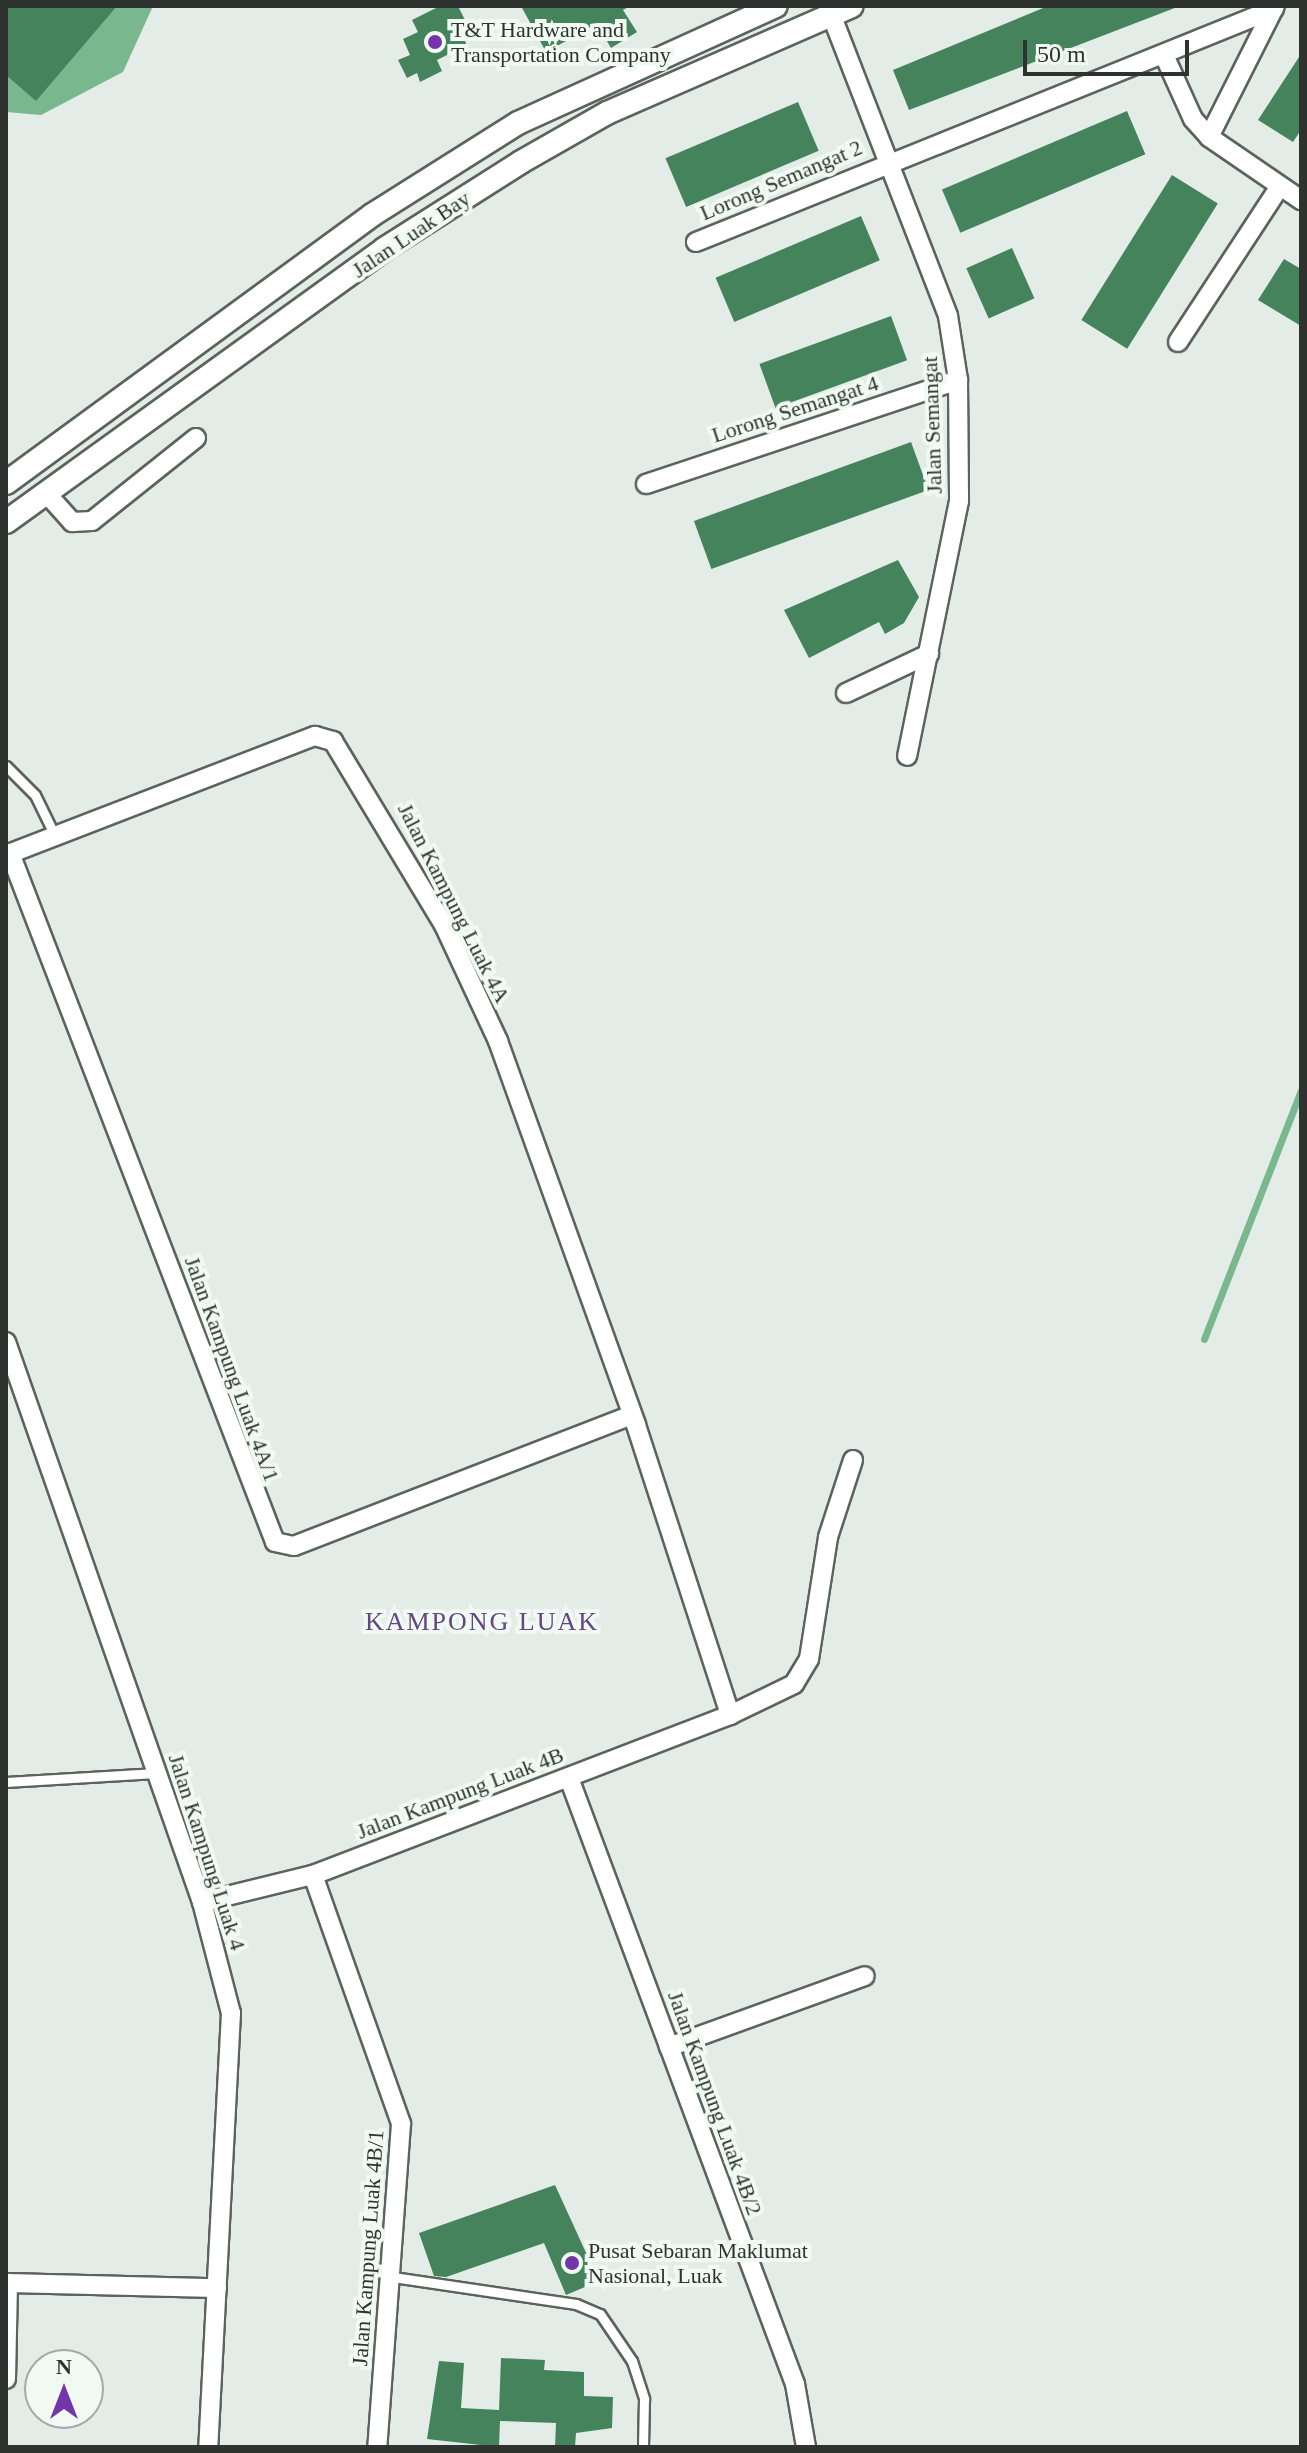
<!DOCTYPE html>
<style>
body{margin:0}
#map{position:relative;width:1307px;height:2453px;overflow:hidden;background:#e3ece6;font-family:Georgia,serif}
div>[style]{position:absolute}
.water>*{inset:0;background:#79b88f}
.stream>*{height:7px;margin:-3.5px;padding:0 3.5px;transform-origin:3.5px;border-radius:3.5px;background:#79b88f}
.building>*{inset:0;background:#45835d;transform-origin:0 0}
.roads{filter:drop-shadow(2px 0 #5b635d) drop-shadow(-2px 0 #5b635d) drop-shadow(0 2px #5b635d) drop-shadow(0 -2px #5b635d)}
.service>*{height:9px;margin:-4.5px;padding:0 4.5px;transform-origin:4.5px;border-radius:4.5px;background:#fff}
.minor>*{height:18px;margin:-9px;padding:0 9px;transform-origin:9px;border-radius:9px;background:#fff}
.tertiary>*{height:22px;margin:-11px;padding:0 11px;transform-origin:11px;border-radius:11px;background:#fff}
.dots>*{width:22px;height:22px;translate:-50% -50%;box-sizing:border-box;border:4px solid #f0faf3;border-radius:50%}
span{translate:-50% -50%;white-space:nowrap;text-align:center;line-height:1.15;-webkit-text-stroke:8px #f0faf3;paint-order:stroke}
.poi-label{font-size:22px;color:#2f3330}
.left{translate:0 -50%;text-align:left}
.street-label{font-size:22px;color:#2f3330}
.quarter-label{font-size:26px;color:#634682;letter-spacing:2px}
.frame{position:absolute;inset:0;border:8px solid #2f3330;pointer-events:none}
.north{position:absolute;left:24px;top:2349px;width:80px;height:80px;box-sizing:border-box;background:#f0faf3;border:2px solid #a3aaa5;border-radius:50%;rotate:0deg;font-size:22px;font-weight:700;line-height:32px;text-align:center;color:#2f3330}
.north::after{content:'';display:block;margin:auto;width:28px;height:36px;background:#7535aa;clip-path:polygon(50% 0,100% 100%,50% 72%,0 100%)}
.scale{position:absolute;left:1023px;top:40px;width:166px;height:36px;box-sizing:border-box;border:4px solid #2f3330;border-top:0;padding-left:10px;font-size:24px;line-height:28px;white-space:nowrap;color:#2f3330;-webkit-text-stroke:6px #f0faf3;paint-order:stroke}
</style>
<div id="map">
<div class="water">
<i style="clip-path:polygon(6px 6px,153px 6px,123px 72px,41px 115px,6px 112px)"></i>
</div>
<div class="stream">
<i style="left:1204px;top:1339px;width:267px;rotate:-68.7deg"></i>
</div>
<div class="building">
<i style="clip-path:polygon(6px 6px,117px 6px,36px 101px,6px 75px)"></i>
<i style="clip-path:polygon(440px 6px,458px 6px,469px 28px,460px 32px,467px 45px,437px 60px,442px 71px,420px 82px,417px 73px,407px 78px,398px 60px,410px 55px,403px 39px,418px 32px,412px 20px)"></i>
<i style="clip-path:polygon(521px 6px,630px 6px,623px 10px,637px 32px,611px 48px,597px 24px,546px 52px)"></i>
<i style="clip-path:polygon(1048px 6px,1180px 6px,909px 110px,893px 70px)"></i>
<i style="clip-path:polygon(1301px 54px,1301px 130px,1293px 142px,1258px 120px)"></i>
<i style="left:798px;top:102px;width:53px;height:144px;rotate:67deg"></i>
<i style="left:1127px;top:111px;width:47px;height:201px;rotate:67deg"></i>
<i style="left:1172px;top:175px;width:54px;height:171px;rotate:32deg"></i>
<i style="left:861px;top:216px;width:48px;height:158px;rotate:67deg"></i>
<i style="left:1012px;top:248px;width:55px;height:50px;rotate:66deg"></i>
<i style="clip-path:polygon(1284px 259px,1301px 269px,1301px 326px,1258px 300px)"></i>
<i style="left:891px;top:316px;width:47px;height:140px;rotate:70deg"></i>
<i style="left:911px;top:442px;width:51px;height:231px;rotate:70deg"></i>
<i style="clip-path:polygon(898px 560px,919px 597px,904px 623px,885px 634px,879px 622px,809px 658px,784px 610px)"></i>
<i style="clip-path:polygon(555px 2185px,599px 2281px,566px 2295px,544px 2243px,446px 2277px,434px 2276px,419px 2233px)"></i>
<i style="clip-path:polygon(501px 2358px,545px 2360px,544px 2370px,584px 2372px,584px 2396px,613px 2397px,612px 2428px,576px 2433px,575px 2447px,555px 2447px,556px 2423px,500px 2421px,499px 2447px,427px 2439px,439px 2361px,464px 2363px,461px 2408px,499px 2410px)"></i>
</div>
<div class="roads">
<div class="service">
<i style="left:6px;top:766px;width:41px;rotate:45deg"></i>
<i style="left:35px;top:795px;width:46px;rotate:64deg"></i>
<i style="left:6px;top:1782px;width:150px;rotate:-3.4deg"></i>
<i style="left:393px;top:2277px;width:185px;rotate:8.4deg"></i>
<i style="left:576px;top:2304px;width:26px;rotate:23deg"></i>
<i style="left:600px;top:2314px;width:57px;rotate:55.8deg"></i>
<i style="left:632px;top:2361px;width:40px;rotate:72deg"></i>
<i style="left:644px;top:2399px;width:48px;rotate:91.2deg"></i>
</div>
<div class="minor">
<i style="left:831px;top:14px;width:324px;rotate:68.8deg"></i>
<i style="left:948px;top:316px;width:65px;rotate:81.1deg"></i>
<i style="left:958px;top:380px;width:121px;rotate:89.5deg"></i>
<i style="left:959px;top:501px;width:260px;rotate:101.5deg"></i>
<i style="left:1164px;top:55px;width:70px;rotate:65.6deg"></i>
<i style="left:1193px;top:119px;width:24px;rotate:48deg"></i>
<i style="left:1209px;top:137px;width:112px;rotate:34.4deg"></i>
<i style="left:1209px;top:137px;width:147px;rotate:-63.3deg"></i>
<i style="left:696px;top:242px;width:623px;rotate:-21.96deg"></i>
<i style="left:1178px;top:342px;width:186px;rotate:-56.8deg"></i>
<i style="left:646px;top:484px;width:329px;rotate:-18.4deg"></i>
<i style="left:47px;top:494px;width:38px;rotate:48deg"></i>
<i style="left:72px;top:522px;width:20px;rotate:-3deg"></i>
<i style="left:92px;top:521px;width:133px;rotate:-38.6deg"></i>
<i style="left:846px;top:693px;width:92px;rotate:-25.2deg"></i>
<i style="left:10px;top:853px;width:738px;rotate:68.96deg"></i>
<i style="left:275px;top:1542px;width:19px;rotate:12deg"></i>
<i style="left:294px;top:1546px;width:362px;rotate:-21.2deg"></i>
<i style="left:6px;top:855px;width:331px;rotate:-21.1deg"></i>
<i style="left:315px;top:736px;width:19px;rotate:16deg"></i>
<i style="left:333px;top:741px;width:215px;rotate:58.9deg"></i>
<i style="left:444px;top:925px;width:128px;rotate:65deg"></i>
<i style="left:498px;top:1041px;width:408px;rotate:70.2deg"></i>
<i style="left:636px;top:1425px;width:305px;rotate:72deg"></i>
<i style="left:6px;top:1342px;width:593px;rotate:70.71deg"></i>
<i style="left:202px;top:1902px;width:115px;rotate:75.4deg"></i>
<i style="left:231px;top:2013px;width:435px;rotate:93deg"></i>
<i style="left:569px;top:1778px;width:647px;rotate:69.55deg"></i>
<i style="left:795px;top:2384px;width:64px;rotate:80.1deg"></i>
<i style="left:313px;top:1875px;width:264px;rotate:70.5deg"></i>
<i style="left:401px;top:2124px;width:324px;rotate:94.2deg"></i>
<i style="left:202px;top:1902px;width:114px;rotate:-13.7deg"></i>
<i style="left:313px;top:1875px;width:447px;rotate:-21deg"></i>
<i style="left:730px;top:1715px;width:71px;rotate:-25.8deg"></i>
<i style="left:794px;top:1684px;width:29px;rotate:-59deg"></i>
<i style="left:809px;top:1659px;width:123px;rotate:-81.1deg"></i>
<i style="left:828px;top:1537px;width:81px;rotate:-72deg"></i>
<i style="left:669px;top:2047px;width:208px;rotate:-19.9deg"></i>
<i style="left:6px;top:2283px;width:211px;rotate:1.4deg"></i>
<i style="left:6px;top:2379px;width:96px;rotate:-88.8deg"></i>
</div>
<div class="tertiary">
<i style="left:6px;top:483px;width:454px;rotate:-36.2deg"></i>
<i style="left:372px;top:215px;width:173px;rotate:-32.2deg"></i>
<i style="left:518px;top:123px;width:283px;rotate:-24.4deg"></i>
<i style="left:6px;top:522px;width:466px;rotate:-35.8deg"></i>
<i style="left:384px;top:249px;width:162px;rotate:-32.4deg"></i>
<i style="left:521px;top:162px;width:99px;rotate:-29.7deg"></i>
<i style="left:607px;top:113px;width:267px;rotate:-23.6deg"></i>
</div>
</div>
<div class="dots">
<i style="left:435px;top:42px;background:#7535aa"></i>
<i style="left:572px;top:2263px;background:#7535aa"></i>
</div>
<div class="poi-label">
<span class="left" style="left:451px;top:42px">T&amp;T Hardware and<br>Transportation Company</span>
<span class="left" style="left:588px;top:2263px">Pusat Sebaran Maklumat<br>Nasional, Luak</span>
</div>
<div class="street-label">
<span style="left:781px;top:180px;rotate:-23deg">Lorong Semangat 2</span>
<span style="left:411px;top:234px;rotate:-34deg">Jalan Luak Bay</span>
<span style="left:795px;top:409px;rotate:-18deg">Lorong Semangat 4</span>
<span style="left:932px;top:425px;rotate:-92deg">Jalan Semangat</span>
<span style="left:454px;top:903px;rotate:63deg">Jalan Kampung Luak 4A</span>
<span style="left:232px;top:1369px;rotate:70deg">Jalan Kampung Luak 4A/1</span>
<span style="left:460px;top:1793px;rotate:-21deg">Jalan Kampung Luak 4B</span>
<span style="left:207px;top:1852px;rotate:72deg">Jalan Kampung Luak 4</span>
<span style="left:715px;top:2103px;rotate:70deg">Jalan Kampung Luak 4B/2</span>
<span style="left:368px;top:2248px;rotate:-86deg">Jalan Kampung Luak 4B/1</span>
</div>
<div class="quarter-label">
<span style="left:482px;top:1622px">KAMPONG LUAK</span>
</div>
<div class="frame"></div>
<div class="north">N</div>
<div class="scale">50 m</div>
</div>
